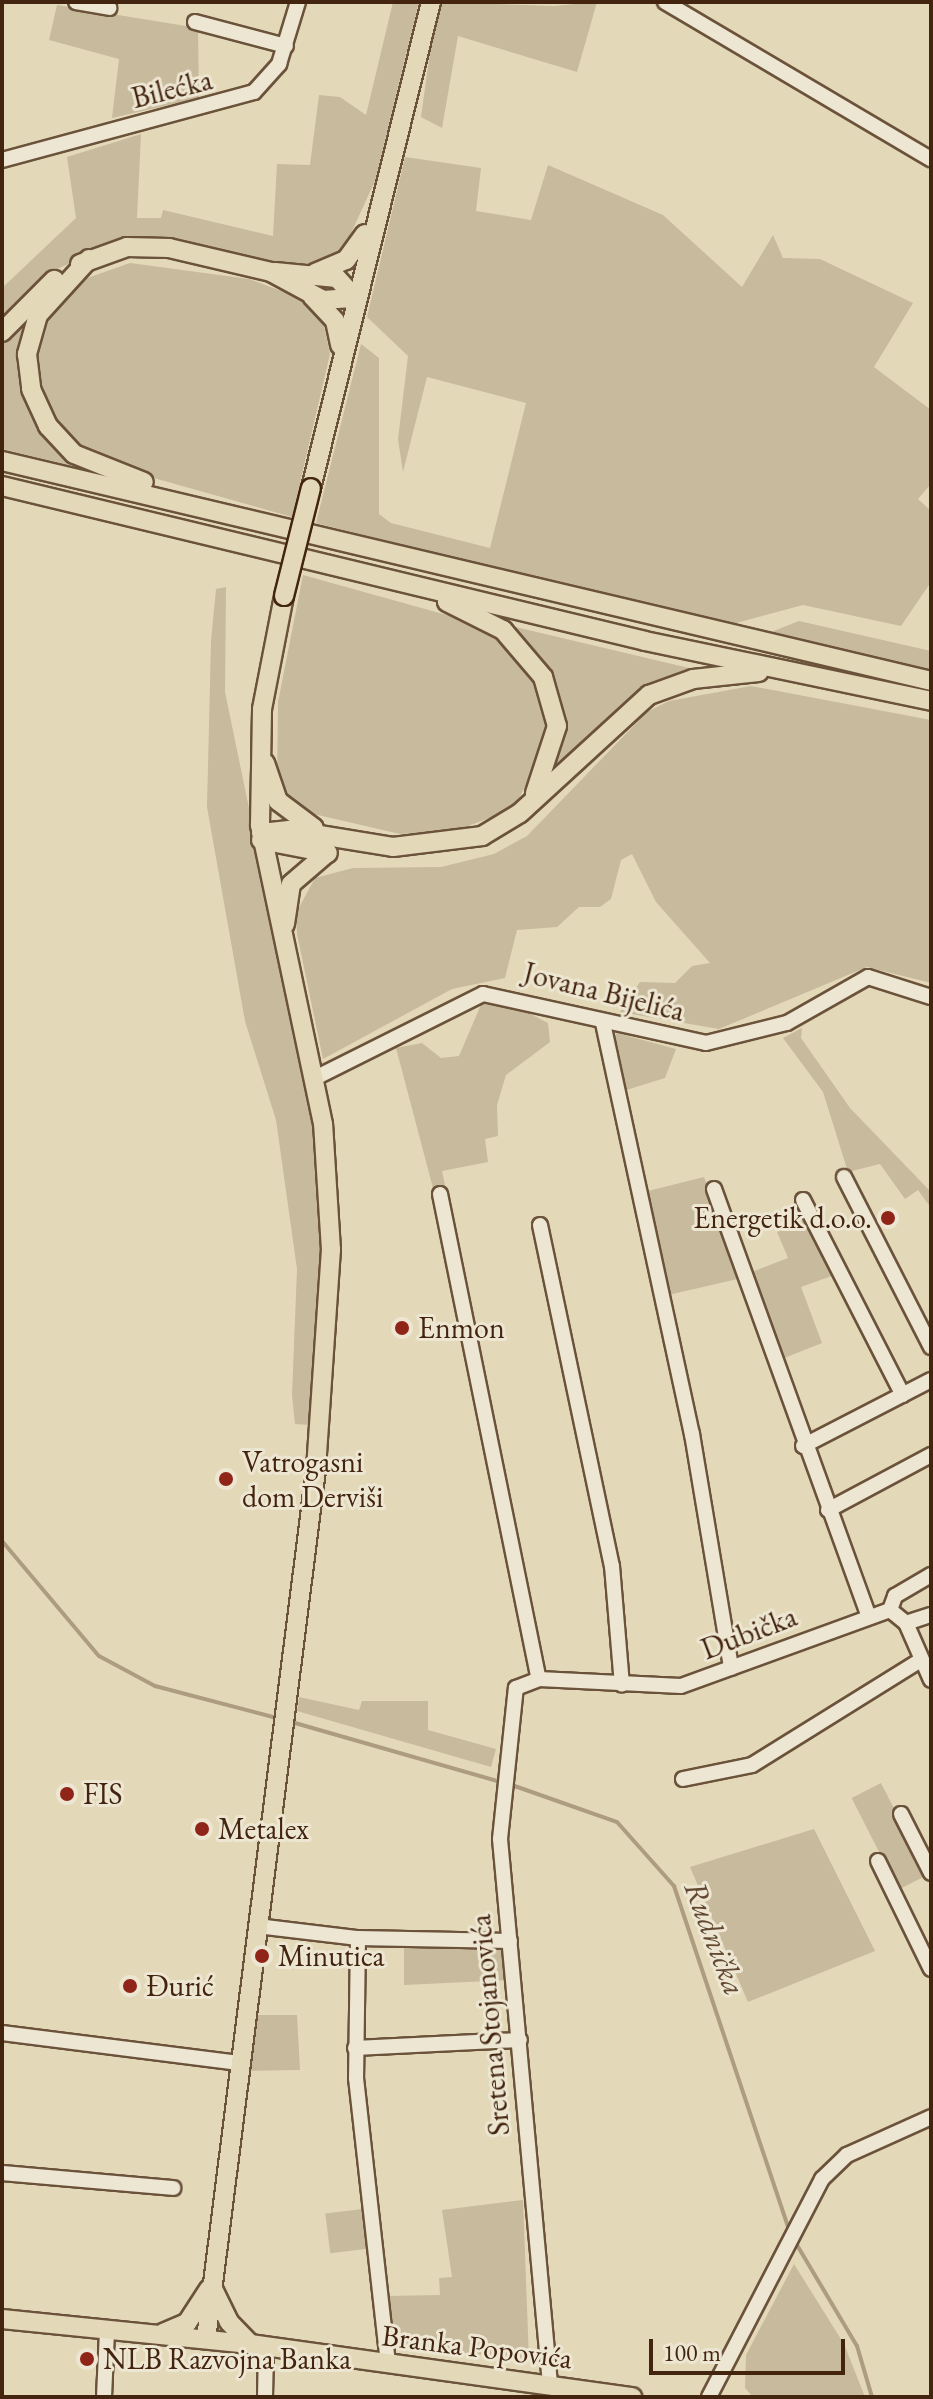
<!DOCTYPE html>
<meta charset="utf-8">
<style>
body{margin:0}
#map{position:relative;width:933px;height:2399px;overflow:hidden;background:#e3d9b9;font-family:"EB Garamond",serif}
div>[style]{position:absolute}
.green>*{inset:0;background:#c8ba9c;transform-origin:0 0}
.stream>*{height:4px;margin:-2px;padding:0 2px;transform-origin:2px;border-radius:2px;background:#ad9c7f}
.roads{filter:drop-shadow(2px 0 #6b523a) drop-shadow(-2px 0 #6b523a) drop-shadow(0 2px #6b523a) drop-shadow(0 -2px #6b523a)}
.minor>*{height:14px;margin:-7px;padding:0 7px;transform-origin:7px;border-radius:7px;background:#ede6d2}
.major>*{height:18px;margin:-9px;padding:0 9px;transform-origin:9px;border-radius:9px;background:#e3d9b9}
.bridges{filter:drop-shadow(2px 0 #43250f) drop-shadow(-2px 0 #43250f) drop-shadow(0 2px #43250f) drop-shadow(0 -2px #43250f)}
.major-bridge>*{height:18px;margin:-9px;padding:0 9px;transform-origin:9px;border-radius:9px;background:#e3d9b9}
.dots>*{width:22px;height:22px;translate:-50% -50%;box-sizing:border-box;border:4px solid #ede6d2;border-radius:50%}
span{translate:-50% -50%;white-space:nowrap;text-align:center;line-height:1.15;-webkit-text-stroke:6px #ede6d2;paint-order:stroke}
.street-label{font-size:30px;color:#43250f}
.poi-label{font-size:30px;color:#43250f}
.right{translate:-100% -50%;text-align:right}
.left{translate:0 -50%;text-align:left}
.water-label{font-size:32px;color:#634931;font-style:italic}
.frame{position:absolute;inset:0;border:4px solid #43250f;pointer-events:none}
.scale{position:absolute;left:649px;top:2339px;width:196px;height:36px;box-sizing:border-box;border:4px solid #43250f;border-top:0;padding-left:10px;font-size:24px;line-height:28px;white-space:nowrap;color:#43250f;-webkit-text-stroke:6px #ede6d2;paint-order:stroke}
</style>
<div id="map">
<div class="green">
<i style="clip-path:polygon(393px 2px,419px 2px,375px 181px,340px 257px,307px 267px,144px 240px,117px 242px,55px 270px,2px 327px,2px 288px,76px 218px,67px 157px,141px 134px,137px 218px,161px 218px,163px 210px,273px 236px,277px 164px,310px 165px,319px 95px,340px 97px,366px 115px)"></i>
<i style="clip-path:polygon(437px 2px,554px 6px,597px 2px,577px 72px,458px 36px,442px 128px,421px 117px)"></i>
<i style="clip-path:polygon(57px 5px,198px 28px,199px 98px,112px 118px,119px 59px,49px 40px)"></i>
<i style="clip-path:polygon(405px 157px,481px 168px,476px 211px,531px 220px,548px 165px,663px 215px,742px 287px,773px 235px,783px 258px,820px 259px,913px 303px,874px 367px,931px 410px,931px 484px,918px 499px,931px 511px,931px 582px,901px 626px,803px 605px,725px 626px,316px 523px,361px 344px,379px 358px,379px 514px,391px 523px,490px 548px,526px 403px,427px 377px,403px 472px,398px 439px,408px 356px,367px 317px)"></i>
<i style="clip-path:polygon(130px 263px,249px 279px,292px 295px,322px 317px,330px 354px,292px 517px,104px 464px,64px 438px,39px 395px,38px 334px,76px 282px)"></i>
<i style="clip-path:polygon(34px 307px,22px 360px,70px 465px,2px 449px,2px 342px)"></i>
<i style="clip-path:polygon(303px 575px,486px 626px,512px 645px,536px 677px,548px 738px,514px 809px,457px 830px,400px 834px,292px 809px,277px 781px,278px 702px)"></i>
<i style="clip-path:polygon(226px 587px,225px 692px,321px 1157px,324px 1251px,310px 1425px,295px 1424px,292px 1395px,297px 1269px,276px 1120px,245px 1021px,207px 807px,211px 641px,216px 589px)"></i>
<i style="clip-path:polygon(799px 621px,931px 651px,931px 671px,766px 634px)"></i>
<i style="clip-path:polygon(507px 625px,706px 672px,681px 677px,554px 778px,561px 723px)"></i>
<i style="clip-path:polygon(751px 686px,931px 720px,931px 983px,867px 967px,719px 1029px,620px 1012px,640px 982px,675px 983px,692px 966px,710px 963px,656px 902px,632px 854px,621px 860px,611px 899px,600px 907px,579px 907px,557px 927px,517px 930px,505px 978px,452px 989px,323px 1059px,297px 934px,296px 913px,315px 878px,353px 868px,441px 867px,494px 854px,527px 836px,647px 712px,669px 701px)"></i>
<i style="clip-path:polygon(499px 998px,548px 1023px,550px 1042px,506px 1075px,497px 1105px,498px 1136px,485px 1139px,488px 1162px,442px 1171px,445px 1185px,433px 1188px,396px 1048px,422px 1043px,441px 1058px,459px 1056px,483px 1000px)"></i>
<i style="clip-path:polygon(802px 1028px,801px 1038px,850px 1108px,931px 1192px,931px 1208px,918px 1190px,905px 1199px,880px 1164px,848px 1172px,823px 1092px,783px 1038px)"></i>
<i style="clip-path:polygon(617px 1033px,676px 1049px,665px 1078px,620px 1092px,611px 1040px)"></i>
<i style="clip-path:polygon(704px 1177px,742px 1278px,668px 1295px,644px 1192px)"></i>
<i style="clip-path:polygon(809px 1218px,837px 1274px,801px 1287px,822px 1343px,782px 1359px,752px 1272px,788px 1258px,777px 1232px)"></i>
<i style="clip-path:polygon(299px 1697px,359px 1710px,362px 1701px,428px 1701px,428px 1730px,496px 1749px,491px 1767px,297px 1711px)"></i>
<i style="left:881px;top:1783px;width:103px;height:33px;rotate:63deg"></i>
<i style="clip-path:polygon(814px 1829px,875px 1951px,748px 2002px,690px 1867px)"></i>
<i style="clip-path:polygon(404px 1944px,495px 1946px,506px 1954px,509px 1980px,404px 1985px)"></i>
<i style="clip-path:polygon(256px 2015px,297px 2015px,300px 2070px,245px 2071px)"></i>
<i style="clip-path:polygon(523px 2200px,529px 2360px,392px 2345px,387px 2296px,440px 2295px,439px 2278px,452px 2277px,442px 2210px)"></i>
<i style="left:371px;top:2208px;width:40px;height:46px;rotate:83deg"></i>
<i style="clip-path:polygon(794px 2264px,844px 2344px,865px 2397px,753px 2397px,745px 2388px,746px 2355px)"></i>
</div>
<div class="stream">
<i style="left:2px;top:1541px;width:150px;rotate:49.9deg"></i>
<i style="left:99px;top:1656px;width:64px;rotate:28.2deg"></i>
<i style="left:155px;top:1686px;width:126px;rotate:14.7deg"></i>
<i style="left:295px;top:1723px;width:214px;rotate:16deg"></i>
<i style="left:509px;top:1784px;width:114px;rotate:19.4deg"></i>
<i style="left:617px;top:1822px;width:86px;rotate:48.3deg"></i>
<i style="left:674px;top:1886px;width:365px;rotate:71.5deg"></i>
<i style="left:794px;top:2240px;width:123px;rotate:59.3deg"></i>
<i style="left:857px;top:2346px;width:53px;rotate:73.6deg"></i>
</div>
<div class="roads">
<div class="minor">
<i style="left:76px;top:2px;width:34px;rotate:10deg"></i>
<i style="left:665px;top:2px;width:309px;rotate:30.6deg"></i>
<i style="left:195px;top:22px;width:94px;rotate:14.8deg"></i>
<i style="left:2px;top:160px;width:261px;rotate:-15.1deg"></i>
<i style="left:254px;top:92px;width:38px;rotate:-48deg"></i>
<i style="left:279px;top:64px;width:65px;rotate:-73deg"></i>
<i style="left:603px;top:1023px;width:421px;rotate:77.8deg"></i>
<i style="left:692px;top:1434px;width:237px;rotate:80.5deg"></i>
<i style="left:313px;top:1079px;width:190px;rotate:-26.6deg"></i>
<i style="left:483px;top:994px;width:228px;rotate:12.4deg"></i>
<i style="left:706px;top:1043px;width:83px;rotate:-13.9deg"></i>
<i style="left:787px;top:1023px;width:93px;rotate:-29.6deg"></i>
<i style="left:868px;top:977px;width:66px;rotate:17.6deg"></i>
<i style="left:844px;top:1177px;width:191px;rotate:62.9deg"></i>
<i style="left:714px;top:1189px;width:453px;rotate:70.1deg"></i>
<i style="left:440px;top:1194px;width:495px;rotate:78.5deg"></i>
<i style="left:803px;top:1200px;width:219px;rotate:62.9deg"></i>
<i style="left:540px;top:1225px;width:349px;rotate:78.1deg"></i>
<i style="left:612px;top:1566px;width:119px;rotate:85.2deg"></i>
<i style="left:803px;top:1446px;width:144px;rotate:-27.3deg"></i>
<i style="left:828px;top:1510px;width:117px;rotate:-28.1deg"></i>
<i style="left:890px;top:1610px;width:15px;rotate:-70deg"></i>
<i style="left:895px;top:1596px;width:42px;rotate:-30.3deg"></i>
<i style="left:906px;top:1623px;width:26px;rotate:-18deg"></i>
<i style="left:683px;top:1779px;width:70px;rotate:-11.5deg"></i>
<i style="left:752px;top:1765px;width:199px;rotate:-31.9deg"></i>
<i style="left:901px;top:1814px;width:66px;rotate:63deg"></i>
<i style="left:878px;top:1861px;width:120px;rotate:63.9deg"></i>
<i style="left:257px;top:1926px;width:102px;rotate:6.8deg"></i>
<i style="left:358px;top:1938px;width:152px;rotate:1.1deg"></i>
<i style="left:358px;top:1938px;width:140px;rotate:90.8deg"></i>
<i style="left:356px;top:2078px;width:288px;rotate:83.6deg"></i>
<i style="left:2px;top:2033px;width:239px;rotate:7.2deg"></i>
<i style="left:355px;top:2048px;width:165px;rotate:-2.8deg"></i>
<i style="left:2px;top:2173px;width:172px;rotate:5deg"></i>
<i style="left:550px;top:2384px;width:547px;rotate:-95.24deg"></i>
<i style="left:500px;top:1839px;width:152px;rotate:-84deg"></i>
<i style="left:516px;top:1688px;width:25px;rotate:-21deg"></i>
<i style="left:539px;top:1679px;width:142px;rotate:2.8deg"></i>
<i style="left:681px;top:1686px;width:222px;rotate:-20deg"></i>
<i style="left:890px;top:1610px;width:21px;rotate:39deg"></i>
<i style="left:906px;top:1623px;width:62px;rotate:66.3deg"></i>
<i style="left:104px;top:2397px;width:67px;rotate:-87.4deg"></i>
<i style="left:265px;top:2397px;width:49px;rotate:-88.8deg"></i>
<i style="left:709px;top:2397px;width:246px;rotate:-62.6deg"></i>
<i style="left:822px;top:2179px;width:35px;rotate:-44deg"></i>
<i style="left:847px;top:2155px;width:92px;rotate:-24.3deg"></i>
</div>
<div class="major">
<i style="left:89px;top:259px;width:76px;rotate:132.3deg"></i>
<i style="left:38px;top:315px;width:41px;rotate:105.8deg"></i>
<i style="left:27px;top:354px;width:35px;rotate:83deg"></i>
<i style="left:31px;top:389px;width:41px;rotate:65.3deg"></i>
<i style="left:48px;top:426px;width:38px;rotate:47deg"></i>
<i style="left:74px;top:454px;width:75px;rotate:21.8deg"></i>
<i style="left:80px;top:264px;width:50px;rotate:-19.9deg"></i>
<i style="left:127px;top:247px;width:42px;rotate:1.4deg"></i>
<i style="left:169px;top:248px;width:105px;rotate:13.2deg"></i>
<i style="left:271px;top:272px;width:59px;rotate:28.3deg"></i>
<i style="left:323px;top:300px;width:32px;rotate:-4deg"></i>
<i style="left:275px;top:272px;width:62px;rotate:5.5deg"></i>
<i style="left:337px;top:278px;width:27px;rotate:48deg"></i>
<i style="left:315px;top:273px;width:34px;rotate:-23deg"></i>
<i style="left:346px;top:260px;width:32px;rotate:-54deg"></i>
<i style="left:312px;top:296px;width:34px;rotate:47deg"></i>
<i style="left:335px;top:321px;width:25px;rotate:78deg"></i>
<i style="left:2px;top:332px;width:74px;rotate:-45deg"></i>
<i style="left:2px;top:461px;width:955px;rotate:13.32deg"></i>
<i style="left:2px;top:486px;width:661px;rotate:13.55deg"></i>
<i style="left:645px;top:641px;width:292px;rotate:11.8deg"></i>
<i style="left:311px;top:488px;width:501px;rotate:-76.13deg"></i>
<i style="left:447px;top:602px;width:63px;rotate:26.6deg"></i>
<i style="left:503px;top:630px;width:62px;rotate:49.6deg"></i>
<i style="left:543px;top:677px;width:51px;rotate:74.1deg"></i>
<i style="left:557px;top:726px;width:71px;rotate:108.2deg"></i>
<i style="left:265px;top:763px;width:40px;rotate:71.1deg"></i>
<i style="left:278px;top:801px;width:45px;rotate:36.9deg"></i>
<i style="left:261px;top:833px;width:28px;rotate:-6deg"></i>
<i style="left:289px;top:830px;width:105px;rotate:9.3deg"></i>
<i style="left:393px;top:847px;width:90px;rotate:-7deg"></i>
<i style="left:482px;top:836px;width:44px;rotate:-31.2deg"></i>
<i style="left:520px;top:813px;width:175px;rotate:-42.5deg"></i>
<i style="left:649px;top:695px;width:47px;rotate:-20deg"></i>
<i style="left:693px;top:679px;width:66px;rotate:-6.1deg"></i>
<i style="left:261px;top:840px;width:68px;rotate:11deg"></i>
<i style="left:285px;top:924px;width:40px;rotate:-81.5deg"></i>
<i style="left:291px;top:884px;width:48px;rotate:-40.7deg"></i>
<i style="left:214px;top:2291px;width:34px;rotate:64deg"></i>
<i style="left:229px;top:2322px;width:30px;rotate:46deg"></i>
<i style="left:2px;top:2319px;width:249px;rotate:5.8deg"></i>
<i style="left:250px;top:2344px;width:386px;rotate:7.9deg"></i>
<i style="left:163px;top:2333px;width:26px;rotate:-23deg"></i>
<i style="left:187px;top:2323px;width:40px;rotate:-57.1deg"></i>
<i style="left:206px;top:2339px;width:877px;rotate:-82.79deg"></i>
<i style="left:316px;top:1469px;width:220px;rotate:-86.1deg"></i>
<i style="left:331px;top:1250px;width:126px;rotate:-93.6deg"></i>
<i style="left:323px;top:1124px;width:306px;rotate:-101.9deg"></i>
<i style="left:260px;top:825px;width:116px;rotate:-89deg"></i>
<i style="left:262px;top:709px;width:115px;rotate:-79deg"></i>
</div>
</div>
<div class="bridges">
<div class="major-bridge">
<i style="left:284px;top:596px;width:111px;rotate:-76deg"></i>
</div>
</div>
<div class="dots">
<i style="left:888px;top:1218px;background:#8f2418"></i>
<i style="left:402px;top:1328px;background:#8f2418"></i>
<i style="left:226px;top:1479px;background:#8f2418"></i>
<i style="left:67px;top:1794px;background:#8f2418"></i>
<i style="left:202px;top:1829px;background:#8f2418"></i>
<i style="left:262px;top:1956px;background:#8f2418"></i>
<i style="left:130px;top:1986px;background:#8f2418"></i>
<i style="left:87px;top:2359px;background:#8f2418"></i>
</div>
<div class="street-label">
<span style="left:172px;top:89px;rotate:-14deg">Bilećka</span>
<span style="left:604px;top:992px;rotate:14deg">Jovana Bijelića</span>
<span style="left:749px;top:1633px;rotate:-21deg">Dubička</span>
<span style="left:490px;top:2025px;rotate:-95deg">Sretena Stojanovića</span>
<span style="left:477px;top:2347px;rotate:7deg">Branka Popovića</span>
</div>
<div class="poi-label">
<span class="right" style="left:872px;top:1218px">Energetik d.o.o.</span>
<span class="left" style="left:418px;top:1328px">Enmon</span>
<span class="left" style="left:242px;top:1479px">Vatrogasni<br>dom Derviši</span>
<span class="left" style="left:83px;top:1794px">FIS</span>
<span class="left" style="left:218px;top:1829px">Metalex</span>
<span class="left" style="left:278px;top:1956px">Minutica</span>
<span class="left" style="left:146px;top:1986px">Đurić</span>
<span class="left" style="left:103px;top:2359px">NLB Razvojna Banka</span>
</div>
<div class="water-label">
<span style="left:715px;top:1938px;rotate:69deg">Rudnička</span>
</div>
<div class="frame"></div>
<div class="scale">100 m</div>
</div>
